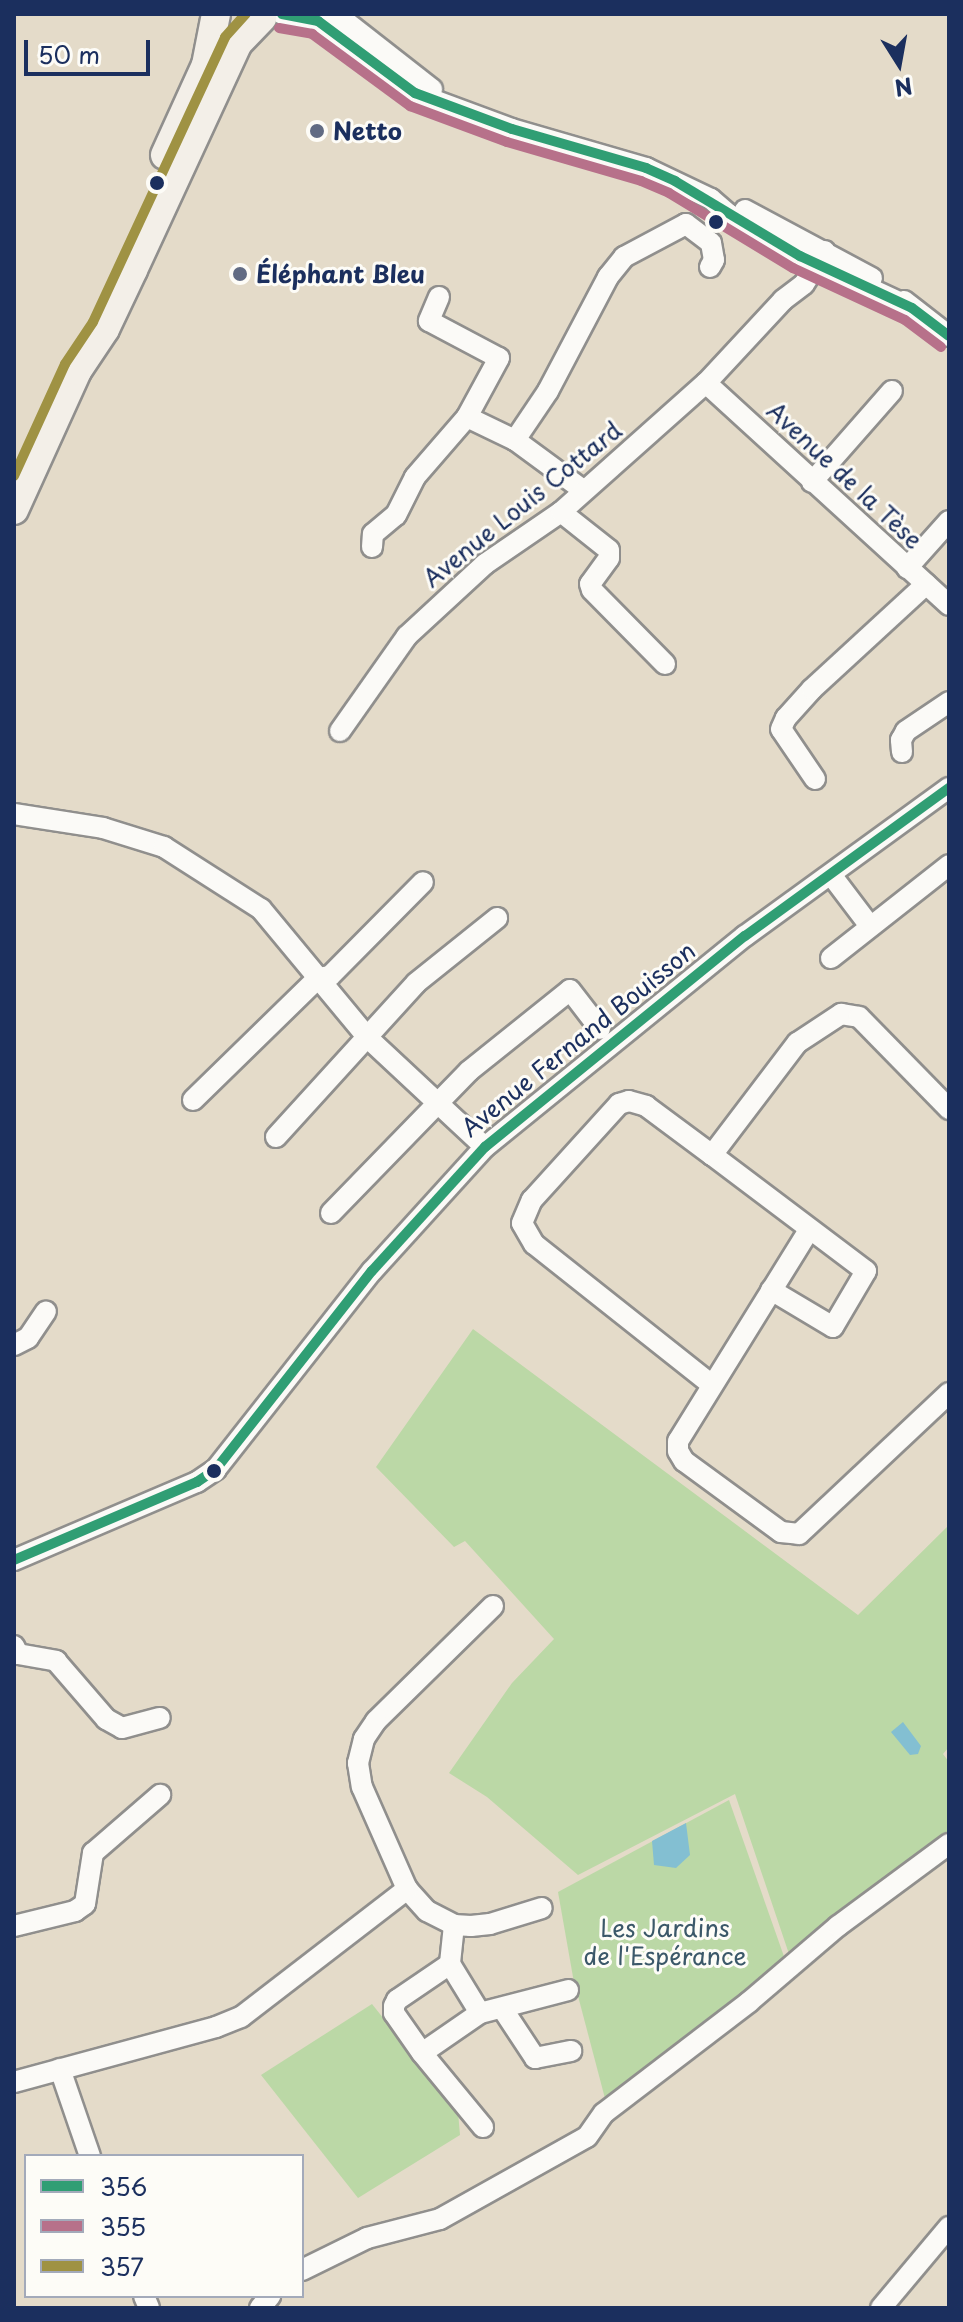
<!DOCTYPE html>
<meta charset="utf-8">
<style>
body{margin:0}
#map{position:relative;width:963px;height:2322px;overflow:hidden;background:#e4dbc9;font-family:"Playpen Sans",sans-serif}
div>[style]{position:absolute}
.green>*{inset:0;background:#bbd8a6}
.water>*{inset:0;background:#83bfd2}
.roads{filter:drop-shadow(2px 0 #908f8d) drop-shadow(-2px 0 #908f8d) drop-shadow(0 2px #908f8d) drop-shadow(0 -2px #908f8d)}
.street>*{height:20px;margin:-10px;padding:0 10px;transform-origin:10px;border-radius:10px;background:#fbfaf7}
.secondary>*{height:28px;margin:-14px;padding:0 14px;transform-origin:14px;border-radius:14px;background:#f3efe8}
.bus-1>*{height:10px;margin:-5px;padding:0 5px;transform-origin:5px;border-radius:5px;background:#309e74}
.bus-2>*{height:10px;margin:-5px;padding:0 5px;transform-origin:5px;border-radius:5px;background:#b7718a}
.bus-3>*{height:10px;margin:-5px;padding:0 5px;transform-origin:5px;border-radius:5px;background:#9f9243}
.dots>*{width:22px;height:22px;translate:-50% -50%;box-sizing:border-box;border:4px solid #fdfcf7;border-radius:50%}
span{translate:-50% -50%;white-space:nowrap;text-align:center;line-height:1.15;-webkit-text-stroke:6px #fdfcf7;paint-order:stroke}
.poi-label{font-size:24px;color:#1b2f5e;font-weight:700}
.left{translate:0 -50%;text-align:left}
.street-label{font-size:24px;color:#1b2f5e}
.park-label{font-size:24px;color:#3b5869}
.frame{position:absolute;inset:0;border:16px solid #1b2f5e;pointer-events:none}
.legend{position:absolute;left:24px;top:2154px;width:280px;height:144px;box-sizing:border-box;background:#fdfcf7;border:2px solid #a3aaba;margin:0;padding:10px 14px;list-style:none;font-size:24px;color:#1b2f5e}
.legend li{display:flex;align-items:center;gap:16px;height:40px}
.legend b{width:40px;border:2px solid #a3aaba}
.north{position:absolute;left:859px;top:24px;width:80px;height:80px;-webkit-text-stroke:6px #fdfcf7;paint-order:stroke;rotate:169deg;font-size:22px;font-weight:700;line-height:32px;text-align:center;color:#1b2f5e}
.north::after{content:'';display:block;margin:auto;width:28px;height:36px;background:#1b2f5e;clip-path:polygon(50% 0,100% 100%,50% 72%,0 100%)}
.scale{position:absolute;left:24px;top:40px;width:126px;height:36px;box-sizing:border-box;border:4px solid #1b2f5e;border-top:0;padding-left:10px;font-size:24px;line-height:28px;white-space:nowrap;color:#1b2f5e;-webkit-text-stroke:6px #fdfcf7;paint-order:stroke}
</style>
<div id="map">
<div class="green">
<i style="clip-path:polygon(473px 1329px,858px 1615px,949px 1525px,949px 1747px,943px 1754px,949px 1762px,949px 1832px,938px 1846px,789px 1954px,735px 1794px,578px 1875px,487px 1797px,449px 1773px,512px 1683px,554px 1639px,465px 1541px,454px 1547px,376px 1467px)"></i>
<i style="clip-path:polygon(729px 1800px,787px 1965px,607px 2106px,573px 1977px,558px 1892px)"></i>
<i style="clip-path:polygon(372px 2004px,458px 2112px,460px 2135px,358px 2198px,261px 2075px)"></i>
</div>
<div class="water">
<i style="clip-path:polygon(903px 1722px,921px 1746px,918px 1754px,910px 1755px,891px 1732px)"></i>
<i style="clip-path:polygon(686px 1823px,690px 1855px,676px 1868px,654px 1865px,652px 1841px)"></i>
</div>
<div class="roads">
<div class="street">
<i style="left:282px;top:14px;width:37px;rotate:11deg"></i>
<i style="left:318px;top:21px;width:121px;rotate:36.6deg"></i>
<i style="left:415px;top:93px;width:103px;rotate:20.4deg"></i>
<i style="left:512px;top:129px;width:140px;rotate:16.2deg"></i>
<i style="left:646px;top:168px;width:72px;rotate:25.5deg"></i>
<i style="left:711px;top:199px;width:23px;rotate:41deg"></i>
<i style="left:728px;top:214px;width:83px;rotate:30.3deg"></i>
<i style="left:800px;top:256px;width:123px;rotate:24.9deg"></i>
<i style="left:336px;top:14px;width:122px;rotate:38deg"></i>
<i style="left:745px;top:210px;width:144px;rotate:28.2deg"></i>
<i style="left:439px;top:297px;width:26px;rotate:113deg"></i>
<i style="left:429px;top:321px;width:79px;rotate:27.9deg"></i>
<i style="left:499px;top:358px;width:67px;rotate:118.5deg"></i>
<i style="left:904px;top:301px;width:57px;rotate:37.9deg"></i>
<i style="left:706px;top:383px;width:329px;rotate:42.4deg"></i>
<i style="left:515px;top:440px;width:59px;rotate:-56deg"></i>
<i style="left:548px;top:391px;width:129px;rotate:-62.2deg"></i>
<i style="left:608px;top:277px;width:26px;rotate:-51deg"></i>
<i style="left:624px;top:257px;width:70px;rotate:-28deg"></i>
<i style="left:686px;top:224px;width:31px;rotate:37deg"></i>
<i style="left:711px;top:243px;width:17px;rotate:80deg"></i>
<i style="left:714px;top:260px;width:8px;rotate:120deg"></i>
<i style="left:812px;top:482px;width:121px;rotate:-48.7deg"></i>
<i style="left:561px;top:512px;width:61px;rotate:38.4deg"></i>
<i style="left:609px;top:550px;width:8px;rotate:90deg"></i>
<i style="left:609px;top:558px;width:32px;rotate:126deg"></i>
<i style="left:590px;top:584px;width:6px;rotate:72deg"></i>
<i style="left:592px;top:590px;width:104px;rotate:45.4deg"></i>
<i style="left:372px;top:547px;width:13px;rotate:-86deg"></i>
<i style="left:373px;top:534px;width:30px;rotate:-40deg"></i>
<i style="left:396px;top:515px;width:42px;rotate:-63.4deg"></i>
<i style="left:415px;top:477px;width:79px;rotate:-49.1deg"></i>
<i style="left:467px;top:417px;width:53px;rotate:25.6deg"></i>
<i style="left:515px;top:440px;width:84px;rotate:36.3deg"></i>
<i style="left:907px;top:568px;width:63px;rotate:-48.2deg"></i>
<i style="left:340px;top:731px;width:116px;rotate:-54.8deg"></i>
<i style="left:407px;top:636px;width:106px;rotate:-42.7deg"></i>
<i style="left:485px;top:564px;width:92px;rotate:-34.4deg"></i>
<i style="left:561px;top:512px;width:194px;rotate:-41.7deg"></i>
<i style="left:706px;top:383px;width:113px;rotate:-47.1deg"></i>
<i style="left:783px;top:300px;width:26px;rotate:-37deg"></i>
<i style="left:804px;top:284px;width:39px;rotate:-58deg"></i>
<i style="left:902px;top:752px;width:12px;rotate:-95deg"></i>
<i style="left:901px;top:740px;width:10px;rotate:-61deg"></i>
<i style="left:906px;top:731px;width:52px;rotate:-34deg"></i>
<i style="left:815px;top:779px;width:60px;rotate:-124.2deg"></i>
<i style="left:781px;top:729px;width:12px;rotate:-66deg"></i>
<i style="left:786px;top:718px;width:39px;rotate:-48deg"></i>
<i style="left:812px;top:689px;width:155px;rotate:-42.6deg"></i>
<i style="left:14px;top:814px;width:90px;rotate:8.9deg"></i>
<i style="left:103px;top:828px;width:64px;rotate:17.3deg"></i>
<i style="left:164px;top:847px;width:115px;rotate:32.6deg"></i>
<i style="left:261px;top:909px;width:169px;rotate:50.3deg"></i>
<i style="left:369px;top:1039px;width:158px;rotate:43deg"></i>
<i style="left:832px;top:876px;width:63px;rotate:52.8deg"></i>
<i style="left:831px;top:958px;width:150px;rotate:-38.2deg"></i>
<i style="left:193px;top:1100px;width:175px;rotate:-44.3deg"></i>
<i style="left:318px;top:978px;width:12px;rotate:-9deg"></i>
<i style="left:330px;top:976px;width:132px;rotate:-45.3deg"></i>
<i style="left:276px;top:1137px;width:208px;rotate:-47.7deg"></i>
<i style="left:416px;top:983px;width:104px;rotate:-38.7deg"></i>
<i style="left:331px;top:1213px;width:198px;rotate:-45.8deg"></i>
<i style="left:469px;top:1071px;width:129px;rotate:-38.7deg"></i>
<i style="left:570px;top:990px;width:49px;rotate:52.4deg"></i>
<i style="left:809px;top:1230px;width:248px;rotate:121.8deg"></i>
<i style="left:678px;top:1441px;width:10px;rotate:90deg"></i>
<i style="left:678px;top:1451px;width:12px;rotate:59deg"></i>
<i style="left:684px;top:1461px;width:120px;rotate:36.2deg"></i>
<i style="left:781px;top:1532px;width:18px;rotate:6deg"></i>
<i style="left:799px;top:1534px;width:206px;rotate:-43.2deg"></i>
<i style="left:771px;top:1290px;width:72px;rotate:30.8deg"></i>
<i style="left:833px;top:1327px;width:65px;rotate:-59.5deg"></i>
<i style="left:866px;top:1271px;width:193px;rotate:-143deg"></i>
<i style="left:712px;top:1155px;width:141px;rotate:-52.8deg"></i>
<i style="left:797px;top:1043px;width:53px;rotate:-33.4deg"></i>
<i style="left:841px;top:1014px;width:18px;rotate:9deg"></i>
<i style="left:859px;top:1017px;width:129px;rotate:45.6deg"></i>
<i style="left:14px;top:1345px;width:16px;rotate:-27deg"></i>
<i style="left:28px;top:1338px;width:32px;rotate:-56deg"></i>
<i style="left:712px;top:1385px;width:227px;rotate:-141.6deg"></i>
<i style="left:534px;top:1244px;width:24px;rotate:-120deg"></i>
<i style="left:522px;top:1223px;width:25px;rotate:-67deg"></i>
<i style="left:532px;top:1200px;width:130px;rotate:-47.8deg"></i>
<i style="left:619px;top:1104px;width:10px;rotate:-17deg"></i>
<i style="left:629px;top:1101px;width:18px;rotate:16deg"></i>
<i style="left:646px;top:1106px;width:82px;rotate:36.6deg"></i>
<i style="left:14px;top:1560px;width:199px;rotate:-23.1deg"></i>
<i style="left:197px;top:1482px;width:23px;rotate:-34deg"></i>
<i style="left:216px;top:1469px;width:252px;rotate:-51.8deg"></i>
<i style="left:372px;top:1271px;width:168px;rotate:-47.7deg"></i>
<i style="left:485px;top:1147px;width:335px;rotate:-39.1deg"></i>
<i style="left:745px;top:936px;width:252px;rotate:-36deg"></i>
<i style="left:493px;top:1606px;width:164px;rotate:135.5deg"></i>
<i style="left:376px;top:1721px;width:22px;rotate:124deg"></i>
<i style="left:364px;top:1739px;width:25px;rotate:104deg"></i>
<i style="left:358px;top:1763px;width:24px;rotate:81deg"></i>
<i style="left:362px;top:1787px;width:111px;rotate:66.2deg"></i>
<i style="left:407px;top:1889px;width:30px;rotate:48deg"></i>
<i style="left:427px;top:1911px;width:30px;rotate:27deg"></i>
<i style="left:454px;top:1925px;width:17px;rotate:3deg"></i>
<i style="left:471px;top:1926px;width:19px;rotate:-6deg"></i>
<i style="left:490px;top:1924px;width:54px;rotate:-17.1deg"></i>
<i style="left:14px;top:1646px;width:9px;rotate:63deg"></i>
<i style="left:18px;top:1654px;width:39px;rotate:10deg"></i>
<i style="left:56px;top:1661px;width:77px;rotate:49.2deg"></i>
<i style="left:106px;top:1719px;width:18px;rotate:29deg"></i>
<i style="left:122px;top:1728px;width:39px;rotate:-15deg"></i>
<i style="left:454px;top:1925px;width:39px;rotate:96deg"></i>
<i style="left:450px;top:1964px;width:57px;rotate:58.5deg"></i>
<i style="left:480px;top:2013px;width:91px;rotate:-14.6deg"></i>
<i style="left:14px;top:1926px;width:63px;rotate:-13.8deg"></i>
<i style="left:75px;top:1911px;width:12px;rotate:-35deg"></i>
<i style="left:85px;top:1904px;width:52px;rotate:-81.1deg"></i>
<i style="left:93px;top:1853px;width:89px;rotate:-40.9deg"></i>
<i style="left:502px;top:2008px;width:60px;rotate:56.6deg"></i>
<i style="left:535px;top:2058px;width:37px;rotate:-11deg"></i>
<i style="left:480px;top:2013px;width:70px;rotate:145.4deg"></i>
<i style="left:422px;top:2053px;width:96px;rotate:50.5deg"></i>
<i style="left:422px;top:2053px;width:49px;rotate:-125deg"></i>
<i style="left:394px;top:2013px;width:7px;rotate:-90deg"></i>
<i style="left:394px;top:2006px;width:7px;rotate:-63deg"></i>
<i style="left:397px;top:2000px;width:64px;rotate:-34.2deg"></i>
<i style="left:60px;top:2069px;width:92px;rotate:71deg"></i>
<i style="left:14px;top:2082px;width:209px;rotate:-15.2deg"></i>
<i style="left:216px;top:2027px;width:27px;rotate:-22deg"></i>
<i style="left:241px;top:2017px;width:210px;rotate:-37.6deg"></i>
<i style="left:302px;top:2270px;width:72px;rotate:-26.2deg"></i>
<i style="left:367px;top:2238px;width:75px;rotate:-14.6deg"></i>
<i style="left:440px;top:2219px;width:168px;rotate:-29.2deg"></i>
<i style="left:587px;top:2137px;width:29px;rotate:-55deg"></i>
<i style="left:604px;top:2113px;width:183px;rotate:-37.4deg"></i>
<i style="left:749px;top:2002px;width:117px;rotate:-40.5deg"></i>
<i style="left:838px;top:1926px;width:138px;rotate:-36.5deg"></i>
<i style="left:144px;top:2296px;width:13px;rotate:67deg"></i>
<i style="left:260px;top:2308px;width:16px;rotate:-50deg"></i>
<i style="left:881px;top:2308px;width:106px;rotate:-50deg"></i>
</div>
<div class="secondary">
<i style="left:165px;top:155px;width:99px;rotate:-65.5deg"></i>
<i style="left:206px;top:65px;width:52px;rotate:-78.9deg"></i>
<i style="left:14px;top:510px;width:153px;rotate:-65.6deg"></i>
<i style="left:77px;top:371px;width:50px;rotate:-56.3deg"></i>
<i style="left:105px;top:329px;width:65px;rotate:-64.6deg"></i>
<i style="left:133px;top:270px;width:250px;rotate:-65.2deg"></i>
<i style="left:238px;top:43px;width:35px;rotate:-46deg"></i>
</div>
</div>
<div class="bus-1">
<i style="left:282px;top:14px;width:37px;rotate:11deg"></i>
<i style="left:318px;top:21px;width:121px;rotate:36.6deg"></i>
<i style="left:415px;top:93px;width:103px;rotate:20.4deg"></i>
<i style="left:512px;top:129px;width:140px;rotate:16.2deg"></i>
<i style="left:646px;top:168px;width:32px;rotate:24deg"></i>
<i style="left:675px;top:181px;width:146px;rotate:31deg"></i>
<i style="left:800px;top:256px;width:123px;rotate:24.9deg"></i>
<i style="left:912px;top:308px;width:46px;rotate:37.1deg"></i>
<i style="left:14px;top:1560px;width:199px;rotate:-23.1deg"></i>
<i style="left:197px;top:1482px;width:23px;rotate:-34deg"></i>
<i style="left:216px;top:1469px;width:252px;rotate:-51.8deg"></i>
<i style="left:372px;top:1271px;width:168px;rotate:-47.7deg"></i>
<i style="left:485px;top:1147px;width:335px;rotate:-39.1deg"></i>
<i style="left:745px;top:936px;width:252px;rotate:-36deg"></i>
</div>
<div class="bus-2">
<i style="left:279px;top:28px;width:34px;rotate:10deg"></i>
<i style="left:312px;top:34px;width:122px;rotate:36.3deg"></i>
<i style="left:410px;top:106px;width:103px;rotate:20.4deg"></i>
<i style="left:507px;top:142px;width:140px;rotate:16.2deg"></i>
<i style="left:641px;top:181px;width:30px;rotate:23deg"></i>
<i style="left:669px;top:193px;width:145px;rotate:31.2deg"></i>
<i style="left:793px;top:268px;width:123px;rotate:24.9deg"></i>
<i style="left:905px;top:320px;width:45px;rotate:36.9deg"></i>
</div>
<div class="bus-3">
<i style="left:14px;top:476px;width:123px;rotate:-65.5deg"></i>
<i style="left:65px;top:364px;width:50px;rotate:-56.3deg"></i>
<i style="left:93px;top:322px;width:314px;rotate:-65.1deg"></i>
<i style="left:225px;top:37px;width:31px;rotate:-48deg"></i>
</div>
<div class="dots">
<i style="left:317px;top:131px;background:#616b83"></i>
<i style="left:157px;top:183px;background:#1b2f5e"></i>
<i style="left:716px;top:222px;background:#1b2f5e"></i>
<i style="left:240px;top:274px;background:#616b83"></i>
<i style="left:214px;top:1471px;background:#1b2f5e"></i>
</div>
<div class="poi-label">
<span class="left" style="left:333px;top:131px">Netto</span>
<span class="left" style="left:256px;top:274px">Éléphant Bleu</span>
</div>
<div class="street-label">
<span style="left:845px;top:475px;rotate:43deg">Avenue de la Tèse</span>
<span style="left:522px;top:504px;rotate:-39deg">Avenue Louis Cottard</span>
<span style="left:578px;top:1039px;rotate:-39deg">Avenue Fernand Bouisson</span>
</div>
<div class="park-label">
<span style="left:665px;top:1942px">Les Jardins<br>de l'Espérance</span>
</div>
<div class="frame"></div>
<ul class="legend">
<li><b style="height:10px;background:#309e74"></b>356</li>
<li><b style="height:10px;background:#b7718a"></b>355</li>
<li><b style="height:10px;background:#9f9243"></b>357</li>
</ul>
<div class="north">N</div>
<div class="scale">50 m</div>
</div>
